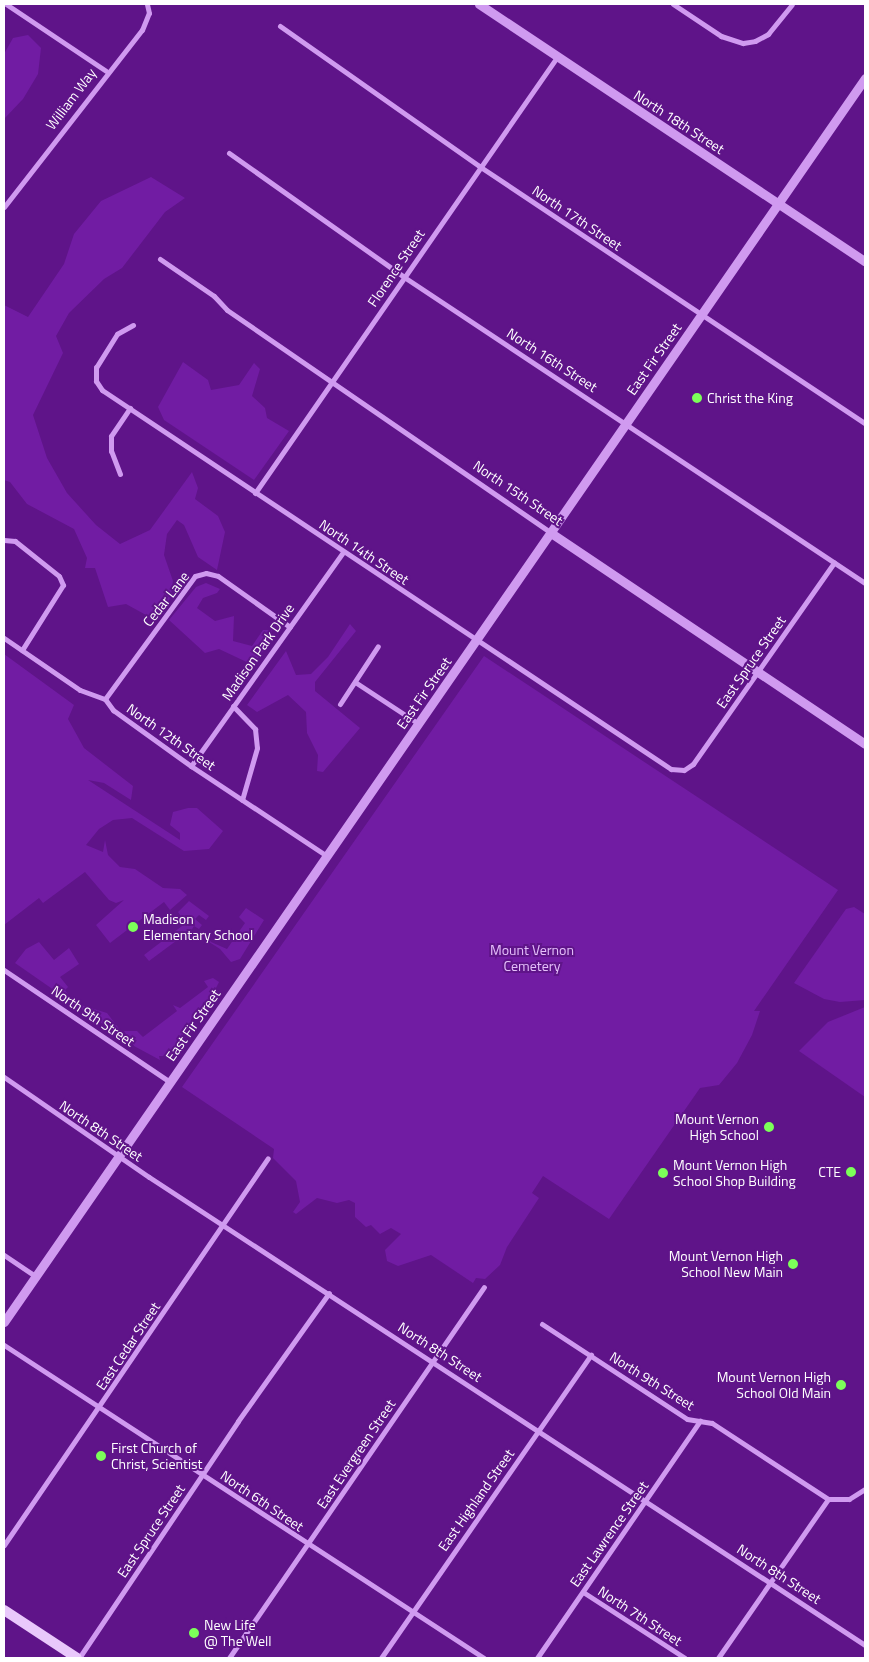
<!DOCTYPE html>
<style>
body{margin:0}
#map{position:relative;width:869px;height:1662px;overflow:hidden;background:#5f1489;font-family:"Titillium Web",sans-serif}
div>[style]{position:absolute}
.green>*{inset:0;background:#711ca3}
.minor>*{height:5px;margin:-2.5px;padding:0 2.5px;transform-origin:2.5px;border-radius:2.5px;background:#d09af0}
.tertiary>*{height:9px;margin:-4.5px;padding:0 4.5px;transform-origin:4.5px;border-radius:4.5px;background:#d09af0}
.secondary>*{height:10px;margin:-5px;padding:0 5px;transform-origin:5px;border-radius:5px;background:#e9c8fb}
.dots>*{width:14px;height:14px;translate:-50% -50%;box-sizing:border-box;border:2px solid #5f1489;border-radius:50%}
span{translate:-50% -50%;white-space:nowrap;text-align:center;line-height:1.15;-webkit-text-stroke:4px #5f1489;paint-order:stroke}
.street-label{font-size:14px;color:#fff}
.poi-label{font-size:14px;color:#fff}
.left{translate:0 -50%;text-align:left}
.right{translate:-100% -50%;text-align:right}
.park-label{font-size:14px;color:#e5c0fb}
.frame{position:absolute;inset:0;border:5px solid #fff;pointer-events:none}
</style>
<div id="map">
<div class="green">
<i style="clip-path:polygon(28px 35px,41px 48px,38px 74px,23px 99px,4px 119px,4px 54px,13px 38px)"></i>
<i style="clip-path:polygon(151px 177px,185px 198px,165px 212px,122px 268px,104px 279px,69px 313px,56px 336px,63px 353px,33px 415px,47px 458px,67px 493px,96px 525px,120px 544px,150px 530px,192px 472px,198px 488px,195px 499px,218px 516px,225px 532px,217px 570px,198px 557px,184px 525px,177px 520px,167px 534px,164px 555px,173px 581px,171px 595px,164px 614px,146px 615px,126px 604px,108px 607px,95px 568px,85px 568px,87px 558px,74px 529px,27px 504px,10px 482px,4px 480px,4px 305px,28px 317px,64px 264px,74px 234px,101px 201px)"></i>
<i style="clip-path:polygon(183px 362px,208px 380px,211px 390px,239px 385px,254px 363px,260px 369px,252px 396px,265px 408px,267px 418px,289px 431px,254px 480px,164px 420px,158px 407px)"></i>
<i style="clip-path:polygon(206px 583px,220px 589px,217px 593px,203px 598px,197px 608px,215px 621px,234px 616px,233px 641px,252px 646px,263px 630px,272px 630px,272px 639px,253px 665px,219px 649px,205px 653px,169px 620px,196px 587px)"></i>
<i style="clip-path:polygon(350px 624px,356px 631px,315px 682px,315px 691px,360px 728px,323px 772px,317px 771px,318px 755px,307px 733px,306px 712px,288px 695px,257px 712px,247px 705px,286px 651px,296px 675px,311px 674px,328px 657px)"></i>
<i style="clip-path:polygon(4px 654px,74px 705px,68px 719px,84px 748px,133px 786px,131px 800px,104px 783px,88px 780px,180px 840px,180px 833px,170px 825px,173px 812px,188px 808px,197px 808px,223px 831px,209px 849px,184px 851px,132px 818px,113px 820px,99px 829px,86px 845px,103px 852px,105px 840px,108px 855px,120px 867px,135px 869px,163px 888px,180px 889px,187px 895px,170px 910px,164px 902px,110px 943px,96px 925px,124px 900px,116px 903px,109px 900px,85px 872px,43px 903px,39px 898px,4px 925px)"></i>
<i style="clip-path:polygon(484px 656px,838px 890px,754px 1011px,760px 1011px,752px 1035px,737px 1063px,719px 1085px,700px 1088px,609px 1219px,543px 1176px,532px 1193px,539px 1198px,507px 1247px,500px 1265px,485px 1279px,476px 1278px,473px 1283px,431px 1255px,398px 1266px,387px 1261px,385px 1250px,401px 1234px,391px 1228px,380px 1234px,371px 1225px,366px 1227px,355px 1217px,355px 1203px,349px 1200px,337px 1203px,317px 1198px,296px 1214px,293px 1212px,300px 1202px,296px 1181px,273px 1158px,274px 1149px,182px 1087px)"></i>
<i style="clip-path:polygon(189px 901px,209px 916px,206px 920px,199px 915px,195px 919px,202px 925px,199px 929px,194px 926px,191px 931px,195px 936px,180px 938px,149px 961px,144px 955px,182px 926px,179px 922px,183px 919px,178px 912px)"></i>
<i style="clip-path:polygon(854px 907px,865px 914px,865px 1000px,840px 1002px,824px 999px,794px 983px,846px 909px)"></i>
<i style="clip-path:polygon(246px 908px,264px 920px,240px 959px,231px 962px,220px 949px,203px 938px,206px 935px,211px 942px,227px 949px,245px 923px,239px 917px)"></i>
<i style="clip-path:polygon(39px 942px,54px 960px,69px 948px,79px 964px,60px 977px,68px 987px,65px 990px,74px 1003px,107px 1013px,130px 1043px,15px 963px,26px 949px)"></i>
<i style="clip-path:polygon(213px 978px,219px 982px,216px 988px,168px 1056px,159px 1056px,160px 1060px,134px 1046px,124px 1031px,137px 1031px,143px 1037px,177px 1011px,173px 1005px,180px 1008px,208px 987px,204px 981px)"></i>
<i style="clip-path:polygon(865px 1007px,865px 1097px,799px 1051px,828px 1022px)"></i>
</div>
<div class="minor">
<i style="left:6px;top:4px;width:120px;rotate:33.8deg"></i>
<i style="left:673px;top:4px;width:58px;rotate:33.7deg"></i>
<i style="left:721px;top:36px;width:23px;rotate:18deg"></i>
<i style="left:743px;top:43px;width:12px;rotate:-9deg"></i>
<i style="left:755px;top:41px;width:15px;rotate:-28deg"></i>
<i style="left:768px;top:34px;width:38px;rotate:-51deg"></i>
<i style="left:280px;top:26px;width:243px;rotate:35.1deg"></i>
<i style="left:479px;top:166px;width:464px;rotate:33.7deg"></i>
<i style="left:229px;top:153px;width:214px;rotate:35.3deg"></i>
<i style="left:404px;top:277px;width:553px;rotate:33.58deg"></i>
<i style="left:4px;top:207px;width:224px;rotate:-52.1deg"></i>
<i style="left:142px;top:30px;width:18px;rotate:-68deg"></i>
<i style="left:149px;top:13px;width:9px;rotate:-103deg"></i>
<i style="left:160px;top:259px;width:65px;rotate:34.4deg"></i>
<i style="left:214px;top:296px;width:19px;rotate:47deg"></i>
<i style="left:227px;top:310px;width:393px;rotate:34.5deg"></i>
<i style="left:133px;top:325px;width:18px;rotate:151deg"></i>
<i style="left:117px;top:334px;width:39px;rotate:122deg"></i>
<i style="left:96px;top:367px;width:14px;rotate:90deg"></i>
<i style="left:96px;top:381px;width:11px;rotate:56deg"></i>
<i style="left:102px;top:390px;width:684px;rotate:33.67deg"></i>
<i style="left:671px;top:769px;width:13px;rotate:4deg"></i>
<i style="left:684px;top:770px;width:11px;rotate:-34deg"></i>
<i style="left:693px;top:764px;width:246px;rotate:-55deg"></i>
<i style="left:120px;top:474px;width:25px;rotate:-111deg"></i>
<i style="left:111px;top:451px;width:15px;rotate:-90deg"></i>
<i style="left:111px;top:436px;width:34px;rotate:-56deg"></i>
<i style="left:255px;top:493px;width:530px;rotate:-55.29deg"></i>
<i style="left:4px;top:540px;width:11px;rotate:5deg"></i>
<i style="left:15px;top:541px;width:56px;rotate:38.5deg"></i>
<i style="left:59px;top:576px;width:10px;rotate:66deg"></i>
<i style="left:63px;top:585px;width:77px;rotate:122.2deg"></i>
<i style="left:4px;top:638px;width:92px;rotate:34.4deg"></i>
<i style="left:80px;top:690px;width:27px;rotate:20deg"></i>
<i style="left:105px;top:699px;width:14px;rotate:54deg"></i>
<i style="left:113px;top:710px;width:96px;rotate:35.7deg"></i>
<i style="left:191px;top:766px;width:163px;rotate:33.5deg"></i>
<i style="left:355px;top:682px;width:77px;rotate:33.3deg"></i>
<i style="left:105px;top:699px;width:152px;rotate:-53.8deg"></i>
<i style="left:195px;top:576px;width:11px;rotate:-15deg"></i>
<i style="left:206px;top:573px;width:12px;rotate:14deg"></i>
<i style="left:218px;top:576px;width:88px;rotate:35.3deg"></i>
<i style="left:340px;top:704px;width:69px;rotate:-56.8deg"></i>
<i style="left:233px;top:706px;width:32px;rotate:46deg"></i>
<i style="left:255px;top:729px;width:19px;rotate:84deg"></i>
<i style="left:257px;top:748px;width:54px;rotate:106.1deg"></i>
<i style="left:191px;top:766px;width:262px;rotate:-54.6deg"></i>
<i style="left:4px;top:970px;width:200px;rotate:34deg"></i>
<i style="left:4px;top:1077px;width:176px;rotate:34.6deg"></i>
<i style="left:149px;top:1177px;width:855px;rotate:33.17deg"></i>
<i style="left:4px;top:1255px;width:37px;rotate:34deg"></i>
<i style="left:542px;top:1324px;width:173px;rotate:33.2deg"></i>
<i style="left:687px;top:1419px;width:25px;rotate:9deg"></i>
<i style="left:712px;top:1423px;width:139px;rotate:33.2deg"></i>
<i style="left:828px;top:1499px;width:21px"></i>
<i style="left:849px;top:1499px;width:19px;rotate:-32deg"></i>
<i style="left:4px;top:1345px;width:573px;rotate:33.11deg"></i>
<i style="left:4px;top:1545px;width:468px;rotate:-55.7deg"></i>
<i style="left:583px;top:1592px;width:121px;rotate:32.9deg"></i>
<i style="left:79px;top:1658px;width:285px;rotate:-56.1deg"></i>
<i style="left:238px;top:1421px;width:157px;rotate:-54.6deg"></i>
<i style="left:229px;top:1658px;width:450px;rotate:-55.5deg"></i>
<i style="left:381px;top:1658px;width:369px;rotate:-55.3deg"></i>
<i style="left:537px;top:1658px;width:288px;rotate:-55.5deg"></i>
<i style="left:718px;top:1658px;width:193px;rotate:-55.3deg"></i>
</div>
<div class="tertiary">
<i style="left:479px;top:4px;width:464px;rotate:33.7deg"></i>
<i style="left:551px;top:533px;width:378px;rotate:33.9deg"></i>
<i style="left:4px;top:1322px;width:1513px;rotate:-55.31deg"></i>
</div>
<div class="secondary">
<i style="left:4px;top:1610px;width:87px;rotate:33.3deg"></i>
</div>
<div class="dots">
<i style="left:697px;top:398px;background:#7cff59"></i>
<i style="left:133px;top:927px;background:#7cff59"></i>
<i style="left:769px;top:1127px;background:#7cff59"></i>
<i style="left:851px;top:1172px;background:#7cff59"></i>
<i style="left:663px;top:1173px;background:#7cff59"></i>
<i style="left:793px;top:1264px;background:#7cff59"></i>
<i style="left:841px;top:1385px;background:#7cff59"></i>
<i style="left:101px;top:1456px;background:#7cff59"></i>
<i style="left:194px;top:1633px;background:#7cff59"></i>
</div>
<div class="street-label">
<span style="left:71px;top:99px;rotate:-53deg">William Way</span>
<span style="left:679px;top:122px;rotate:33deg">North 18th Street</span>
<span style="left:577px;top:218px;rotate:34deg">North 17th Street</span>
<span style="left:396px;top:268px;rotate:-56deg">Florence Street</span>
<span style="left:654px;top:359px;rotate:-55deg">East Fir Street</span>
<span style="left:552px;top:360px;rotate:33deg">North 16th Street</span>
<span style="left:518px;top:493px;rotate:34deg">North 15th Street</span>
<span style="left:364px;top:552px;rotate:34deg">North 14th Street</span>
<span style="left:166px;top:599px;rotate:-52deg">Cedar Lane</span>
<span style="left:258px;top:652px;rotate:-55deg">Madison Park Drive</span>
<span style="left:751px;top:662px;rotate:-55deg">East Spruce Street</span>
<span style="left:424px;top:693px;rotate:-55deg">East Fir Street</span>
<span style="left:171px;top:737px;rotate:35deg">North 12th Street</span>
<span style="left:93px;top:1016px;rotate:34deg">North 9th Street</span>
<span style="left:193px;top:1025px;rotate:-55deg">East Fir Street</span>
<span style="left:101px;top:1131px;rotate:34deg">North 8th Street</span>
<span style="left:128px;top:1346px;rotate:-56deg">East Cedar Street</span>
<span style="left:440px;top:1352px;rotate:33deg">North 8th Street</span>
<span style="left:652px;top:1381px;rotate:32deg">North 9th Street</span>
<span style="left:356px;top:1454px;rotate:-56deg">East Evergreen Street</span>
<span style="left:476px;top:1500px;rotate:-55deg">East Highland Street</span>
<span style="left:262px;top:1501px;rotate:34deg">North 6th Street</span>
<span style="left:151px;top:1531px;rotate:-56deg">East Spruce Street</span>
<span style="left:609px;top:1534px;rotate:-55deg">East Lawrence Street</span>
<span style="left:779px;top:1574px;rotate:33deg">North 8th Street</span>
<span style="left:640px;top:1616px;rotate:33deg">North 7th Street</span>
</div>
<div class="poi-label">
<span class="left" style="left:707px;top:398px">Christ the King</span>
<span class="left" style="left:143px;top:927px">Madison<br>Elementary School</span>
<span class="right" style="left:759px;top:1127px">Mount Vernon<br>High School</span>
<span class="left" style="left:673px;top:1173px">Mount Vernon High<br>School Shop Building</span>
<span class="right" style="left:841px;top:1172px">CTE</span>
<span class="right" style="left:783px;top:1264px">Mount Vernon High<br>School New Main</span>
<span class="right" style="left:831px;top:1385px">Mount Vernon High<br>School Old Main</span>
<span class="left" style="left:111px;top:1456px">First Church of<br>Christ, Scientist</span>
<span class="left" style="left:204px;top:1633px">New Life<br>@ The Well</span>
</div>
<div class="park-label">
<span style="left:532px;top:958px">Mount Vernon<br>Cemetery</span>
</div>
<div class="frame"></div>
</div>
